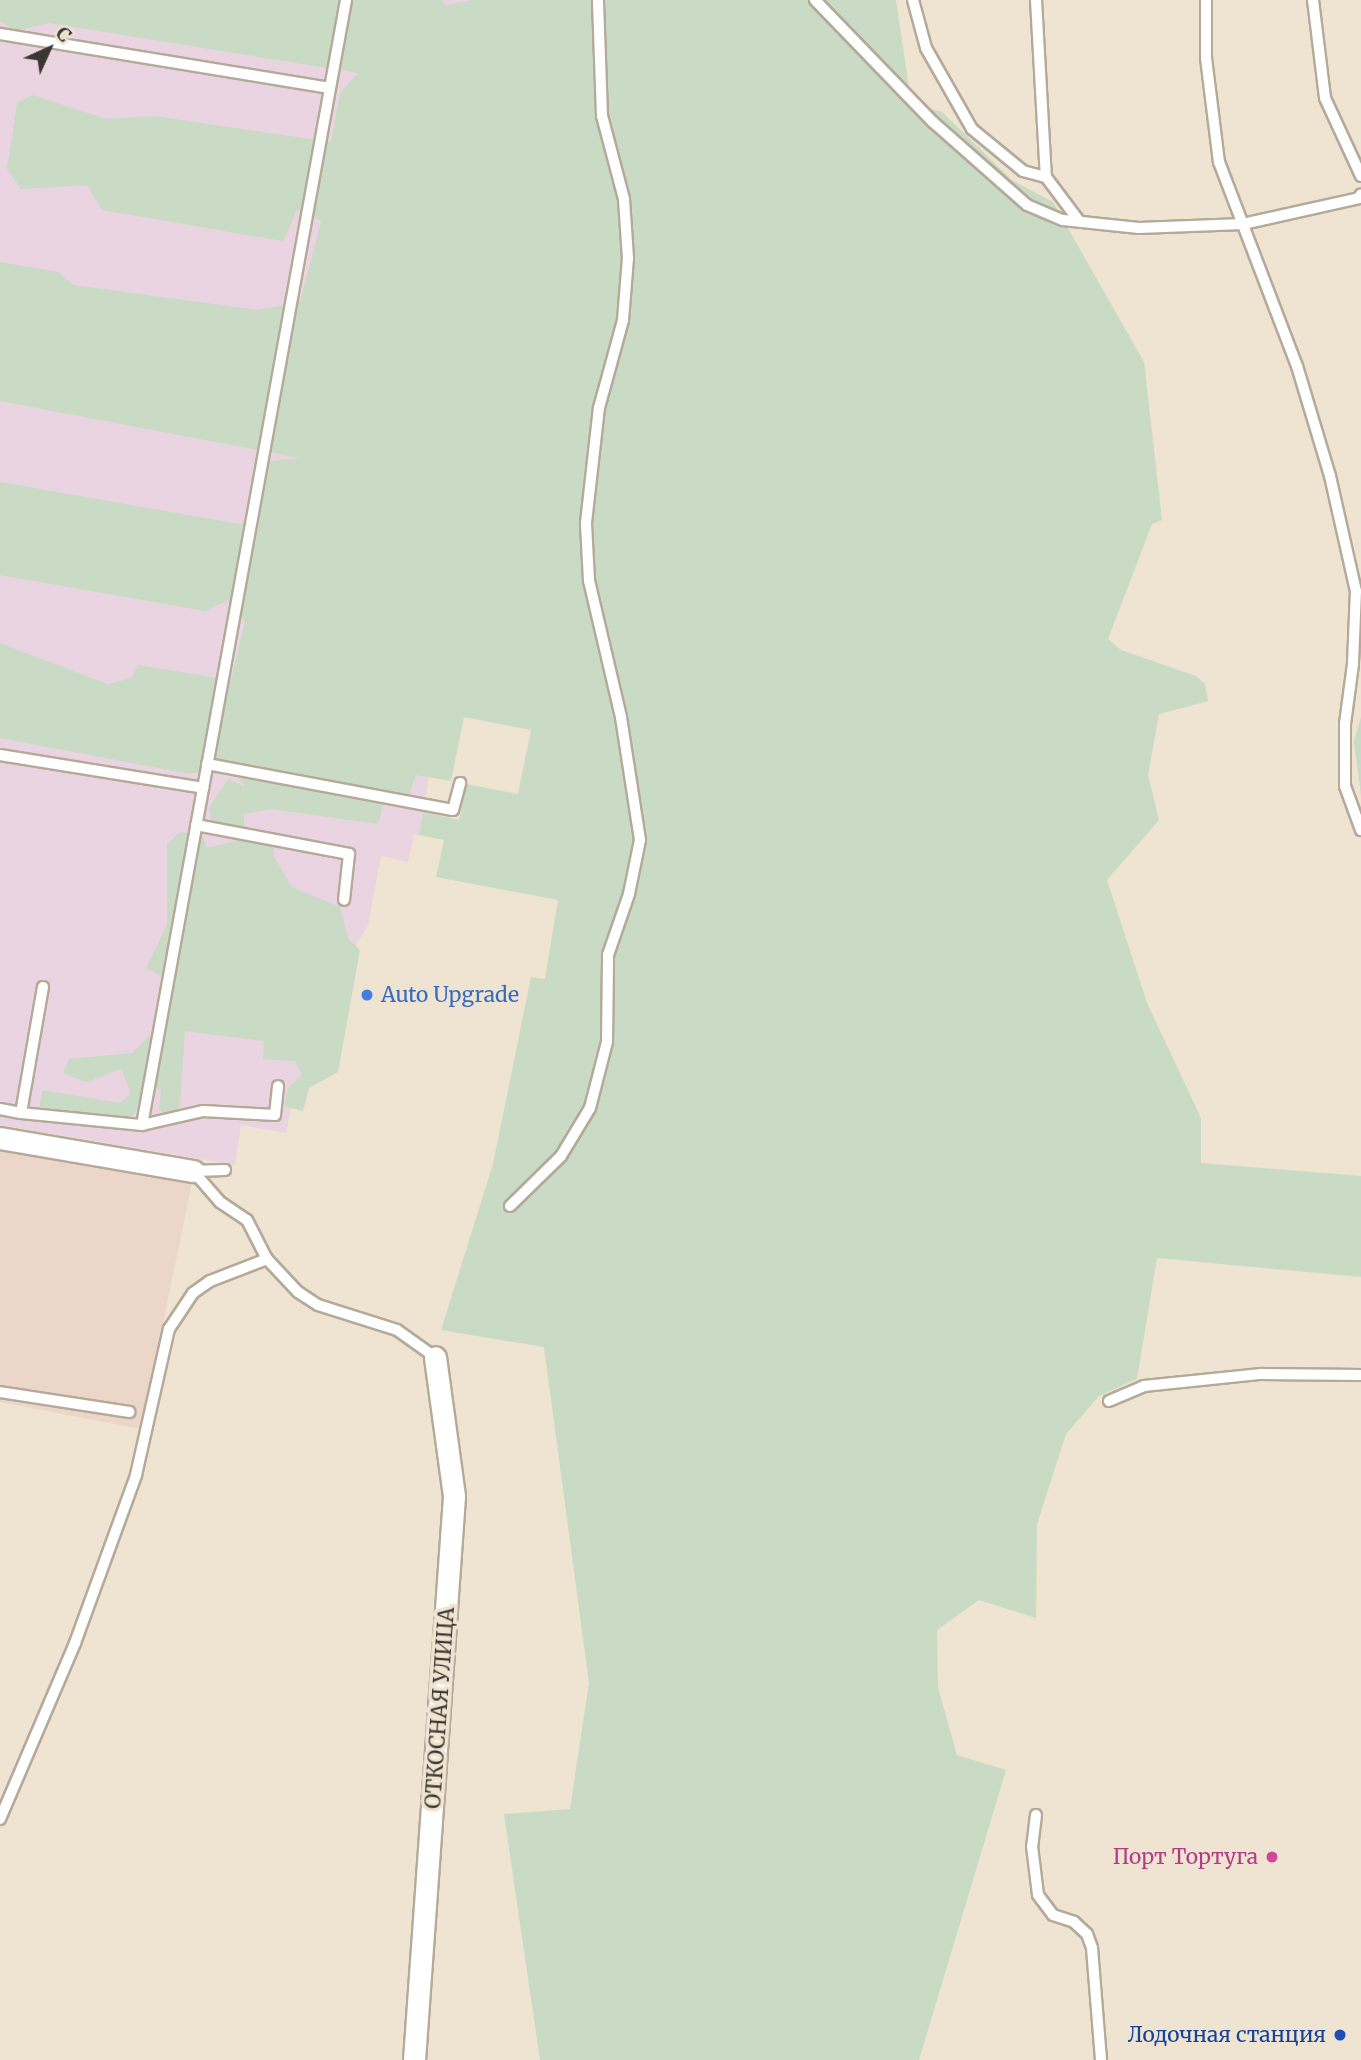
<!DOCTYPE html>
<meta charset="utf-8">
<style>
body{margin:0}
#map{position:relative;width:1361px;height:2060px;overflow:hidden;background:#efe3d1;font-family:Merriweather,serif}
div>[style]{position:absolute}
.education>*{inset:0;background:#ecd6c9}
.medical>*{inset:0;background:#ead4e1}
.green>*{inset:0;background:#c9dbc4}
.roads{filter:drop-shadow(2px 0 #b5aa99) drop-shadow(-2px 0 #b5aa99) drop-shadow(0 2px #b5aa99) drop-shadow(0 -2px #b5aa99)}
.lane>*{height:10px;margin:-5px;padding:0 5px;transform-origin:5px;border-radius:5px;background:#fff}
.street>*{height:21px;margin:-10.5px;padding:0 10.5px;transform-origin:10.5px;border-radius:10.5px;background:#fff}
.dots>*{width:19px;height:19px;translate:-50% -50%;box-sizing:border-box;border:4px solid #efe3d1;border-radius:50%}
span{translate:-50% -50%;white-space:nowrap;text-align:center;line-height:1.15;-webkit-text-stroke:7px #efe3d1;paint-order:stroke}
.shop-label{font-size:21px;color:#366cbe}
.left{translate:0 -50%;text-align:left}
.street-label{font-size:21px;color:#3b3730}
.hotel-label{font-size:21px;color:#b23c85}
.right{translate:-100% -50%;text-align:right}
.transit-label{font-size:21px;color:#164399}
.north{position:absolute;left:14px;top:14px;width:70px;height:70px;-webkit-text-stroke:5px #efe3d1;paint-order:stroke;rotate:45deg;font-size:19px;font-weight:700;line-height:28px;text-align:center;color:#3b3730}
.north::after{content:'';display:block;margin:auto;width:24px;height:32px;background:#3b3730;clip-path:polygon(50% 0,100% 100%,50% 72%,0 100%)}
</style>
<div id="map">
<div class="education">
<i style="clip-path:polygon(0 1145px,193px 1178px,141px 1429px,0 1402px)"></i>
</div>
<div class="medical">
<i style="clip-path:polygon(0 0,560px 0,419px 835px,414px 834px,408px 862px,381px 856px,368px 925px,352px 953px,329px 1071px,295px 1088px,286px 1133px,241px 1125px,235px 1165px,0 1125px)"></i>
</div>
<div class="green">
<i style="clip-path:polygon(0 0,442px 0,446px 5px,472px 0,896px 0,910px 94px,924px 107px,942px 112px,1012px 180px,1053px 202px,1144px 362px,1162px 520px,1152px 524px,1108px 639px,1121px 650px,1196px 676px,1205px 684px,1208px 701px,1159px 714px,1148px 775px,1159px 820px,1107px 880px,1147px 1003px,1201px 1118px,1201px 1163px,1361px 1176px,1361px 1277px,1157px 1258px,1137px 1379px,1099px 1396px,1066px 1434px,1037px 1524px,1036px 1618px,979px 1600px,937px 1630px,938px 1688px,957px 1755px,1006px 1770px,919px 2060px,540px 2060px,504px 1814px,570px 1809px,589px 1683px,544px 1347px,441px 1330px,493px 1164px,531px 977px,545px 979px,558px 900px,436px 877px,444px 840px,419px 835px,423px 812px,459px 820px,466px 784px,518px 794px,531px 730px,464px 717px,451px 781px,416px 775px,409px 795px,386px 792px,378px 824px,271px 809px,244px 814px,244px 827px,274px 835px,274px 857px,292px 887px,340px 907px,348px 938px,360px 950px,338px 1072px,309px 1088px,303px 1111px,284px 1106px,288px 1088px,302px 1075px,295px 1061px,263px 1059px,264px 1041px,185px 1031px,180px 1107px,170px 1116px,159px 1110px,161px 1090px,144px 1088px,135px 1113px,125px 1123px,39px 1110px,42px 1090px,120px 1103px,131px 1093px,121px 1069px,86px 1082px,63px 1073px,69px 1059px,132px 1053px,169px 1016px,171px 981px,146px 968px,167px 925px,167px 844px,180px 832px,202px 836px,207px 848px,239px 840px,236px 828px,212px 824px,209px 808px,228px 779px,245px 787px,231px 764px,190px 774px,0 738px,0 643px,108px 684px,132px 678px,138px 665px,231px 680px,245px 622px,228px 600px,205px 611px,0 575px,0 482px,240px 524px,259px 518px,270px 461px,300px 458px,0 401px,0 262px,58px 272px,74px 285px,258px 310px,300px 302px,321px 221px,297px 210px,283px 241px,102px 210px,87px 185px,21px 189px,7px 169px,17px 103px,32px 95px,106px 119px,154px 116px,331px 142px,340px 93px,358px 73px,49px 23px,15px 31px,0 21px)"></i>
<i style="clip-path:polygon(1361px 717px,1361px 796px,1354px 741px)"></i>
</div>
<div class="roads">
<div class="lane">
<i style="left:815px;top:0;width:170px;rotate:46deg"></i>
<i style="left:933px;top:122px;width:125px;rotate:41.4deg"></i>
<i style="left:1027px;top:205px;width:39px;rotate:23deg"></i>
<i style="left:1063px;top:220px;width:76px;rotate:6deg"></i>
<i style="left:1139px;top:228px;width:104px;rotate:-2.2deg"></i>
<i style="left:1243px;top:224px;width:119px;rotate:-12.6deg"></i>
<i style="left:1359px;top:198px;width:4px;rotate:-63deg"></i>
<i style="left:913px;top:0;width:50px;rotate:74.8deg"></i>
<i style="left:926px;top:48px;width:93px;rotate:60.4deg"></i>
<i style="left:972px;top:129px;width:66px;rotate:39.5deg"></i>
<i style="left:1023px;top:171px;width:24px;rotate:15deg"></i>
<i style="left:1036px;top:0;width:177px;rotate:86.8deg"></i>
<i style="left:1046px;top:177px;width:55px;rotate:53.1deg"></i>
<i style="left:1206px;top:0;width:58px;rotate:90deg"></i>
<i style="left:1206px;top:58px;width:105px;rotate:82.9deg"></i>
<i style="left:1219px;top:162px;width:218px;rotate:69.1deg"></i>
<i style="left:1297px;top:366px;width:115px;rotate:73.3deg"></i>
<i style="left:1330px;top:476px;width:118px;rotate:77.3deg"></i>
<i style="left:1356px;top:591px;width:73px;rotate:92.4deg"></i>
<i style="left:1353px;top:664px;width:61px;rotate:97.6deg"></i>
<i style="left:1345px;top:724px;width:62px;rotate:90deg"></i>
<i style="left:1345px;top:786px;width:47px;rotate:70deg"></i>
<i style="left:1313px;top:0;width:99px;rotate:83deg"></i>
<i style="left:1325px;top:98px;width:86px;rotate:65.2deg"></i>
<i style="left:0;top:34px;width:334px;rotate:9.3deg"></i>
<i style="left:0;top:755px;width:206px;rotate:9.2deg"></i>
<i style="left:207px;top:764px;width:250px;rotate:10.6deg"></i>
<i style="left:453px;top:810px;width:28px;rotate:-75deg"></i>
<i style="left:196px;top:825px;width:156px;rotate:10.7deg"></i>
<i style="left:349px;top:854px;width:46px;rotate:96.2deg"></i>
<i style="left:0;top:1109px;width:21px;rotate:11deg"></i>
<i style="left:21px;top:1113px;width:128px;rotate:-80.1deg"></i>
<i style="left:21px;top:1113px;width:122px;rotate:5.7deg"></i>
<i style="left:142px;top:1125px;width:1143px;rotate:-79.72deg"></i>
<i style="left:142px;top:1125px;width:63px;rotate:-12.9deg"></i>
<i style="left:203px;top:1111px;width:72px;rotate:3.2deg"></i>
<i style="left:275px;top:1115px;width:29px;rotate:-84deg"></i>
<i style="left:193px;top:1171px;width:41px;rotate:48.9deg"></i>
<i style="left:220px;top:1202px;width:32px;rotate:34deg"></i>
<i style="left:247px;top:1220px;width:44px;rotate:62.9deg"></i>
<i style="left:267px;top:1259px;width:45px;rotate:46.8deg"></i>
<i style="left:298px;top:1292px;width:24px;rotate:33deg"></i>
<i style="left:318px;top:1305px;width:83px;rotate:17.6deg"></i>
<i style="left:397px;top:1330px;width:47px;rotate:35.4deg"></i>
<i style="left:193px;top:1171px;width:32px;rotate:-2deg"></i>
<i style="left:510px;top:1206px;width:71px;rotate:-44.4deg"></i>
<i style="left:561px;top:1156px;width:56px;rotate:-58.9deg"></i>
<i style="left:590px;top:1108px;width:68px;rotate:-75.6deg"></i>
<i style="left:607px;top:1042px;width:87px;rotate:-89.3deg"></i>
<i style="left:608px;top:955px;width:65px;rotate:-71deg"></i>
<i style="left:629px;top:894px;width:55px;rotate:-78.5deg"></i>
<i style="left:640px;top:840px;width:124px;rotate:-98.8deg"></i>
<i style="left:621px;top:717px;width:140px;rotate:-103.2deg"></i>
<i style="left:589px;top:581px;width:58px;rotate:-93deg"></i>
<i style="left:586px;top:523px;width:116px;rotate:-83.6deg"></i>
<i style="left:599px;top:408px;width:91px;rotate:-74.7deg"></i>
<i style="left:623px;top:320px;width:62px;rotate:-85.4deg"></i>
<i style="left:628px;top:258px;width:59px;rotate:-93.9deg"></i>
<i style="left:624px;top:199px;width:86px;rotate:-104.8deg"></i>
<i style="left:602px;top:116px;width:116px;rotate:-92deg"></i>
<i style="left:0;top:1392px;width:131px;rotate:8.8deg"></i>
<i style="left:1109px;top:1401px;width:38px;rotate:-23deg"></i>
<i style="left:1144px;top:1386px;width:118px;rotate:-5.9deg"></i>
<i style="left:1261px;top:1374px;width:100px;rotate:0.6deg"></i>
<i style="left:1036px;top:1815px;width:31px;rotate:97deg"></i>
<i style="left:1032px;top:1846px;width:49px;rotate:83deg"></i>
<i style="left:1038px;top:1895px;width:25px;rotate:53deg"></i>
<i style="left:1053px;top:1915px;width:22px;rotate:18deg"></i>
<i style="left:1074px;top:1922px;width:18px;rotate:43deg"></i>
<i style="left:1087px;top:1934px;width:15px;rotate:70deg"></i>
<i style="left:1092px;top:1948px;width:112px;rotate:85.4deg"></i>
<i style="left:0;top:1819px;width:191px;rotate:-66.9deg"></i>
<i style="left:75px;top:1643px;width:179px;rotate:-70deg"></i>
<i style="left:136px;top:1475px;width:150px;rotate:-77.3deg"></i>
<i style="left:169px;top:1329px;width:43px;rotate:-56.3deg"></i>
<i style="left:193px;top:1293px;width:21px;rotate:-35deg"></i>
<i style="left:210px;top:1281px;width:61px;rotate:-21.1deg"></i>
</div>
<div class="street">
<i style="left:0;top:1138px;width:196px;rotate:9.7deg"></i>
<i style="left:414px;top:2060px;width:565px;rotate:-85.94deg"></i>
<i style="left:454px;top:1496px;width:140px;rotate:-97.8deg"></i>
</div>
</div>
<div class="dots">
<i style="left:367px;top:995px;background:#3f7fe0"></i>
<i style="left:1272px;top:1857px;background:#d1479c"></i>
<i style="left:1340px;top:2035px;background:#1a4fb4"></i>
</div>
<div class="shop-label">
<span class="left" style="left:381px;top:995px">Auto Upgrade</span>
</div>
<div class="street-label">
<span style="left:440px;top:1708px;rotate:-86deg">ОТКОСНАЯ УЛИЦА</span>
</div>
<div class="hotel-label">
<span class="right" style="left:1258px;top:1857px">Порт Тортуга</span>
</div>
<div class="transit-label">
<span class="right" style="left:1326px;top:2035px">Лодочная станция</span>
</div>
<div class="north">С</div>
</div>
